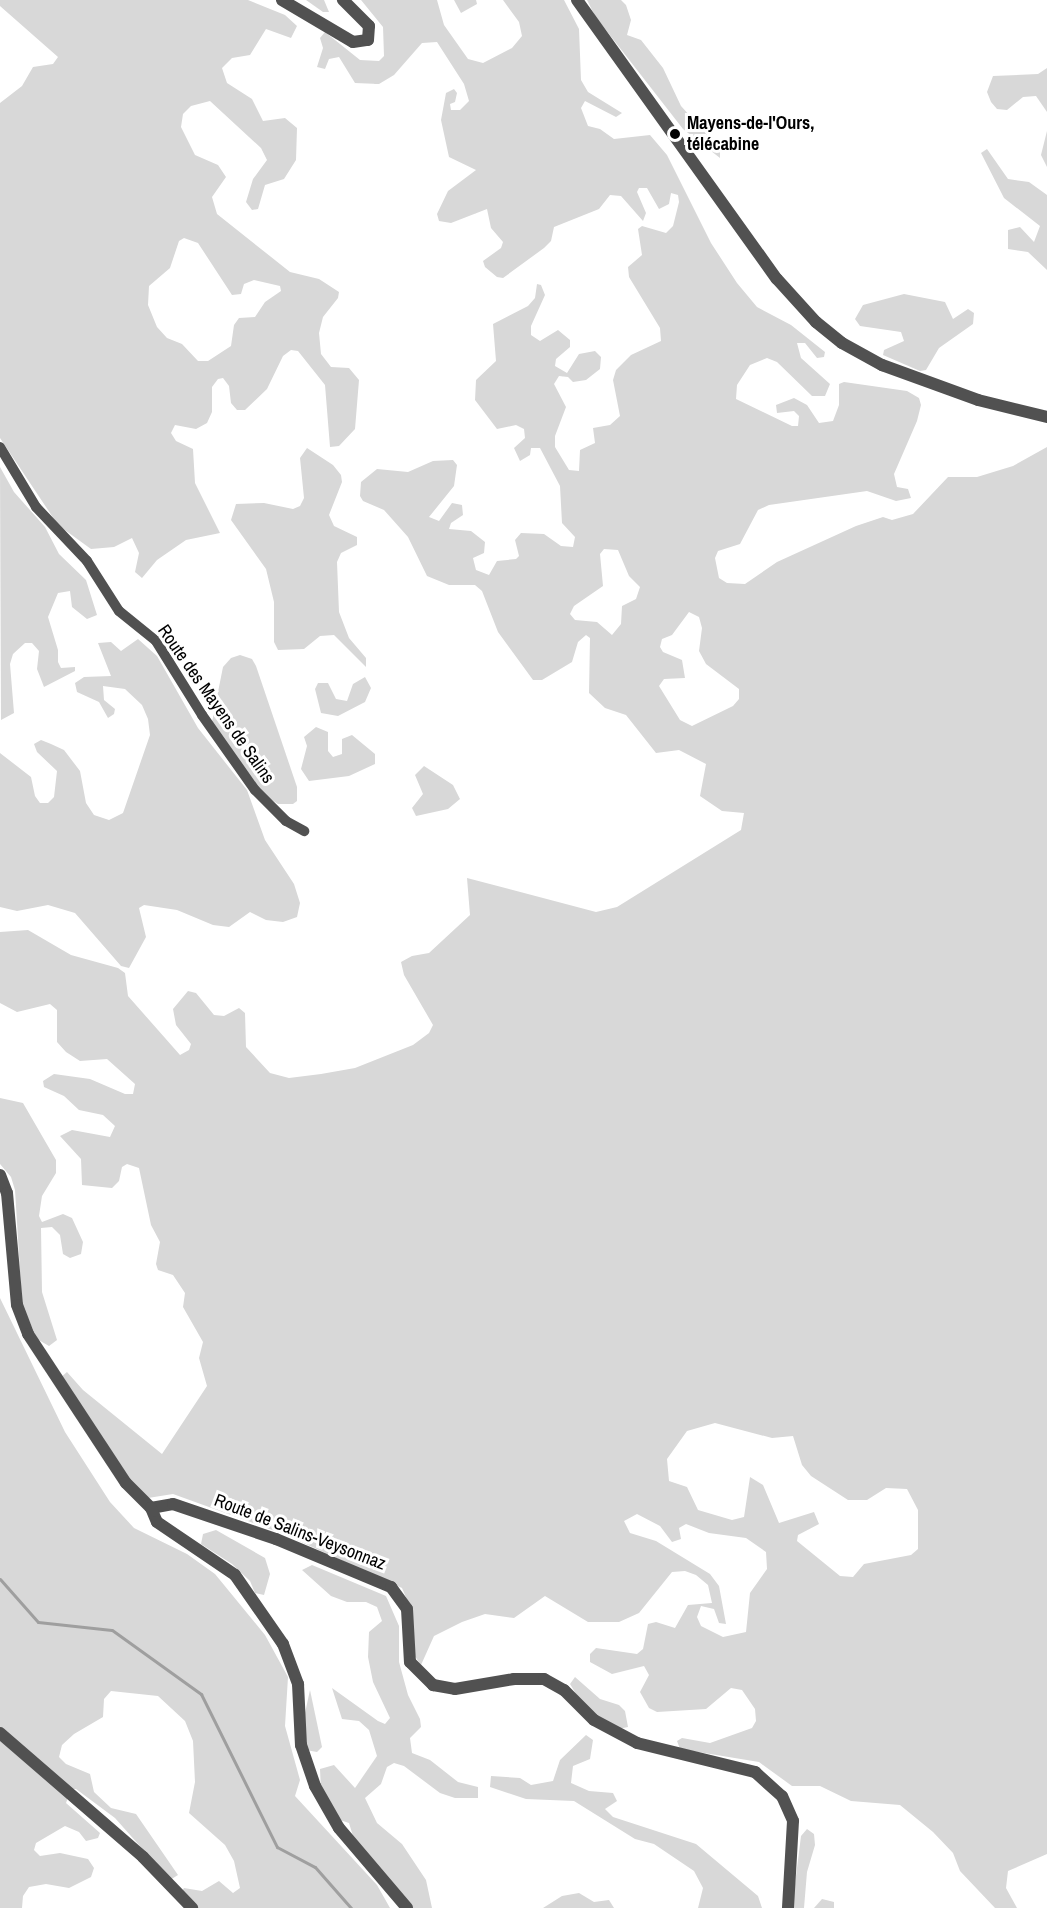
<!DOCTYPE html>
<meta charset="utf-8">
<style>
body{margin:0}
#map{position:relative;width:1047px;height:1908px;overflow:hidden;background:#fff;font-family:"Archivo Narrow",sans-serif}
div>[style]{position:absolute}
.green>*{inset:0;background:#d8d8d8}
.stream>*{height:3px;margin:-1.5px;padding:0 1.5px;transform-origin:1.5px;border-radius:1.5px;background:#9f9f9f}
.minor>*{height:10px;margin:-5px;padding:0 5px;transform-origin:5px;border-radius:5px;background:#515151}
.tertiary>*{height:12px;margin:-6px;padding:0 6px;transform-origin:6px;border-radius:6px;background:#515151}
.dots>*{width:16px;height:16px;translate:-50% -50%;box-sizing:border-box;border:3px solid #fff;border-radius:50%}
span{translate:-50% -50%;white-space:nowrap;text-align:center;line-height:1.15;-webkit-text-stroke:6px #fff;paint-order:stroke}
.poi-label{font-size:18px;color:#000;font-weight:700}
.left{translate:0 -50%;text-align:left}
.street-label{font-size:18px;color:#000}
</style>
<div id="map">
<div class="green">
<i style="clip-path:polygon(evenodd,0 0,248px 0,285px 15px,297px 26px,291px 38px,266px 29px,250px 55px,232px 58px,222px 68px,227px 83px,252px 99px,263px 121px,285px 118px,297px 128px,296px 160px,284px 179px,265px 185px,258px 209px,252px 210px,246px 202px,253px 179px,267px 160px,261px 148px,210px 101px,191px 106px,183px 114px,181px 127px,195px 155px,218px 165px,226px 177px,212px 197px,217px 214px,290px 272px,319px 279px,339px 292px,338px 298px,323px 317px,319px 333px,321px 354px,331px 367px,349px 368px,359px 380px,355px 429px,339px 446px,330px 447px,325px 385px,298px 351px,291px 350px,283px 356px,267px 389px,245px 410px,237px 410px,231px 403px,229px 386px,223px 378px,218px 379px,212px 387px,212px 412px,207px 423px,196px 429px,175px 425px,171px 433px,176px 441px,193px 449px,195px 483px,220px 533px,186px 540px,157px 560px,142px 578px,135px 572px,139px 553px,132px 538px,114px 547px,91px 549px,58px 525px,0 438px,0 103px,22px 86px,33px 67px,53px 64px,58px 57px,0 6px,0 0,184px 238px,198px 243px,232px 295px,241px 294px,244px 284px,254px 280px,280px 286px,281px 291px,265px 302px,255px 317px,239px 318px,234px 325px,231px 346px,208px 361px,198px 361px,182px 344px,167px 338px,157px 327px,148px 305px,149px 286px,170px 268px,179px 241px,184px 238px)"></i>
<i style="clip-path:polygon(306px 0,324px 0,329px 12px,323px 12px)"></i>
<i style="clip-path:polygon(evenodd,361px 0,437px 0,444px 25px,468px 59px,483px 63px,512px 48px,522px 36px,519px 22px,503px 0,564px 0,579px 29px,581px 80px,588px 92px,622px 113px,616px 117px,585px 101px,581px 108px,588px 126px,600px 129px,614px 139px,650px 135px,667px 155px,711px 243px,737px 283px,757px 307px,791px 325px,825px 352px,824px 357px,817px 358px,805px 343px,797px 343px,801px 358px,830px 384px,825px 396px,812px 396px,777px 362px,767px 358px,750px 365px,737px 385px,736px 399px,792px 426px,798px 426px,799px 416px,794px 411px,777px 413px,776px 405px,794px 398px,807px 405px,819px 423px,833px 421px,839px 405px,839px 384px,844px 382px,907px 391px,919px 398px,921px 405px,917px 421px,894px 474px,897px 487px,908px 489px,911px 498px,896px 501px,867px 491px,769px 505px,758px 510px,740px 544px,718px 551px,715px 558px,719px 578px,727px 583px,745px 584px,777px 562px,856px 526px,883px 517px,892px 520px,913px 514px,948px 477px,977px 477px,1013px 466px,1047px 447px,1047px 1854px,1008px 1871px,1006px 1888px,1017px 1908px,995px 1908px,960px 1871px,953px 1853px,933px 1832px,900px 1805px,851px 1801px,820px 1786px,792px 1786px,759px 1762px,680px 1749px,677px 1741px,682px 1738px,710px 1743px,752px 1728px,756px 1721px,755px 1709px,742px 1690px,731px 1688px,706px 1709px,657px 1712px,649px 1708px,640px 1692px,649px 1675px,644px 1666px,612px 1674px,590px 1662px,590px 1654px,596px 1648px,637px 1654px,643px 1649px,648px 1624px,656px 1622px,675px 1628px,688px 1605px,712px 1603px,708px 1585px,696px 1575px,685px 1571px,672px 1572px,639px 1613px,619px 1622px,588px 1622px,545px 1596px,514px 1618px,485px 1614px,462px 1622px,434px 1636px,421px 1665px,414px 1655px,411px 1609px,402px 1588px,286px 1535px,173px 1494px,148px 1498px,133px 1484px,60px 1378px,67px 1372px,83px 1390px,162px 1454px,207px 1386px,199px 1358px,203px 1342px,183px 1307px,185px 1293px,173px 1275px,158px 1270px,156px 1264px,160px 1242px,151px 1225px,139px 1168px,127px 1164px,122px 1167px,119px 1181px,112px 1188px,82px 1185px,81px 1159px,60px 1136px,72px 1130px,110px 1137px,115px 1126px,103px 1115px,79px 1110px,64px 1096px,44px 1087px,43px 1081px,54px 1074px,90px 1079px,125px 1094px,133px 1094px,135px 1084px,107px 1059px,80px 1061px,66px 1052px,57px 1042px,57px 1010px,50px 1004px,17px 1012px,0 1003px,0 932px,28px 930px,71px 955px,118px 968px,125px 973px,128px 996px,180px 1055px,189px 1050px,191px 1044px,176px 1025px,173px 1009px,188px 991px,196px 993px,214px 1015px,224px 1016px,239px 1008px,245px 1013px,246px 1047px,270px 1073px,289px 1078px,321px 1074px,355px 1068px,413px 1045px,429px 1033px,433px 1025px,404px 975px,401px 962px,412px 956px,429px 953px,470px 915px,467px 878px,596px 912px,617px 907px,741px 830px,744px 813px,722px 811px,700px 796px,706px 764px,679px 750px,656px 753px,626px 715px,605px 708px,589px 693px,590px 638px,586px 635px,578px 642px,572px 662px,542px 680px,533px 680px,498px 632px,482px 591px,475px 585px,449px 585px,427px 576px,408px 537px,384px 510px,363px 501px,360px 496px,361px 482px,377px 469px,408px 472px,433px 461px,453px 460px,457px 465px,454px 486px,429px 517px,439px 521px,452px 503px,462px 505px,463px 515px,451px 523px,449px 529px,471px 531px,485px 542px,484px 553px,473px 558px,476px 570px,489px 575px,497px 561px,516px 559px,519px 556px,515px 540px,521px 533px,544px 534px,561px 546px,573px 547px,575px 537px,562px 523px,560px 486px,540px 448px,531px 448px,530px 455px,520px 461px,514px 448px,525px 438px,524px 429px,516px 425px,497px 429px,475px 400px,476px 380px,496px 361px,493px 324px,528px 306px,535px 298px,537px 284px,541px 285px,545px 295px,531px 326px,531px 335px,540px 341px,558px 330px,570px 340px,570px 347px,556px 359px,555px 366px,567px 373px,579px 354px,595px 351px,601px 357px,600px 369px,586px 380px,573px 382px,568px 377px,559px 376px,554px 384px,566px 407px,555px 436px,555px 447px,569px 470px,579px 471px,580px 450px,595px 443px,593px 428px,610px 425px,620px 416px,613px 380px,616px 370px,631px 355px,661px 341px,660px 328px,629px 277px,628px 267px,642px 255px,638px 229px,642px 226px,666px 233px,673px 226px,679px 202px,678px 195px,671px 193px,669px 204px,659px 209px,647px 188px,639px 188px,637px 192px,646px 213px,643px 221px,621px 196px,610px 195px,599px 209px,554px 227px,551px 241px,544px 248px,503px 278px,497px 277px,485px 267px,483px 261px,501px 248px,503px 242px,491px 228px,487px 209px,451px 223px,439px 221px,437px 214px,448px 191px,476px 170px,449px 157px,441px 120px,446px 93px,454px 89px,457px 93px,455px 102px,450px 104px,451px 110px,460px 110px,469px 101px,464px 84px,437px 42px,422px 43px,394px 75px,379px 84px,355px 83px,339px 57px,329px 59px,325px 69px,317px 67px,323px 48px,320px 38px,325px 32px,360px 60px,379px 61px,384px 56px,383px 27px,361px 0,604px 549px,618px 550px,629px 576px,640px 587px,636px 599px,622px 606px,621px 624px,612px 635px,597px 622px,575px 620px,570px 614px,574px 606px,603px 586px,600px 554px,604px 549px,361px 0,689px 612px,699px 617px,702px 628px,699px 651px,706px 664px,739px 689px,739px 699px,733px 706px,692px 726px,680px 720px,659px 686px,664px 679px,685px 678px,682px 660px,663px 652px,660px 647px,662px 639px,672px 635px,689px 612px,361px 0,715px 1423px,772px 1438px,793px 1436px,802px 1465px,811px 1476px,848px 1500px,867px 1500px,886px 1488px,907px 1489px,918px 1510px,918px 1549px,911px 1555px,864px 1564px,853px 1577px,840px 1576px,797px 1541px,798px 1535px,819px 1524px,814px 1512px,779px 1523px,763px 1485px,750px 1477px,744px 1517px,732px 1520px,698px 1510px,687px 1487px,669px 1481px,667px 1459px,687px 1431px,715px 1423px,361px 0,637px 1514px,660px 1526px,672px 1542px,681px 1539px,679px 1528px,686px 1524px,709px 1533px,746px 1538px,766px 1552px,767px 1569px,750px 1593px,746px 1632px,723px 1637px,701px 1626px,697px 1617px,701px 1606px,714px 1609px,719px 1623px,726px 1624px,719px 1586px,710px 1574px,656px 1541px,630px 1533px,624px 1521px,637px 1514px)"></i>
<i style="clip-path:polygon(454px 0,476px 0,477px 4px,461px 13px)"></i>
<i style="clip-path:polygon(587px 0,621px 0,626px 5px,631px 20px,627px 35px,641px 40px,663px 68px,681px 106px,720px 149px,720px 158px,683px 129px,595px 16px)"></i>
<i style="clip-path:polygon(1047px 68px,1047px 112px,1036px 96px,1023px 97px,1007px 110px,997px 109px,991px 102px,987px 92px,993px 76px,1038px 74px)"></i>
<i style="clip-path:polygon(1047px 131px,1047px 167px,1041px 155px)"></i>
<i style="clip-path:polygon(987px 149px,1008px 179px,1029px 182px,1047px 195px,1047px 270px,1028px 252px,1008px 249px,1008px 230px,1020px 227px,1034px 242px,1040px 226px,1004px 198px,981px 153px)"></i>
<i style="clip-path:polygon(904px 294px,945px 302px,953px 319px,968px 309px,974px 313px,973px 324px,939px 348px,926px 370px,920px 371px,883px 355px,884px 350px,904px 341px,901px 332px,860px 326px,855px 319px,863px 305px)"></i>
<i style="clip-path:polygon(307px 448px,333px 465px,341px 475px,342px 482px,329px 515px,334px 526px,357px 537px,357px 545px,341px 553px,337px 562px,339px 612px,349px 638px,366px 658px,366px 667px,334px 635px,320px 636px,304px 649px,278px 650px,274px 642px,274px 602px,266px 569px,231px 520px,236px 504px,264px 503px,293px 509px,300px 506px,304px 498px,300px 458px)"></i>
<i style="clip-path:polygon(0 467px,14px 492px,45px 527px,59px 554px,86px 580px,97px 615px,87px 619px,72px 607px,70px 591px,58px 593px,48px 617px,58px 650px,58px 662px,61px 668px,75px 667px,75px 671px,44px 687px,37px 669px,39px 651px,32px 643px,25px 643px,13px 654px,10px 664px,14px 713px,1px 720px)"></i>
<i style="clip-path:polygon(138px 639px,157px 656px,198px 728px,247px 790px,265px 840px,294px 884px,300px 903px,297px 917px,283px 922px,266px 920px,250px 912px,229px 927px,213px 925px,177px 910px,144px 905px,139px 908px,146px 937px,129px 968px,121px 966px,75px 913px,48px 905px,17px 911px,0 907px,0 753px,31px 777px,35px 796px,40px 803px,48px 803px,54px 797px,57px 771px,37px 752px,34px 744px,41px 740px,51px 744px,64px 750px,80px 771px,86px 803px,94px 815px,109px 820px,123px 813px,150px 735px,148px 719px,142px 705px,125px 689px,103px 686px,104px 700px,115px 709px,114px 714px,108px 718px,99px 702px,77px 692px,75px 683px,84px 677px,111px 676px,98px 643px,111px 642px,121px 651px)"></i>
<i style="clip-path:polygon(240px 655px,252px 659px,256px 666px,297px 787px,297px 801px,293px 804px,278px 804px,264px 795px,212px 722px,223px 667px,231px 658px)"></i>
<i style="clip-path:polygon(365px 677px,371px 688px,365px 702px,338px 716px,321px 713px,315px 689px,318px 683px,328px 683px,336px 699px,347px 701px,353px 684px)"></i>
<i style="clip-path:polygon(316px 727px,328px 732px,328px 751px,333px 757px,342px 754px,342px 739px,352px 735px,375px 754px,375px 764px,349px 776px,309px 781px,301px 769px,307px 746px,304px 737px)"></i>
<i style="clip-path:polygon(424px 766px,453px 785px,460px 799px,448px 809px,416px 816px,412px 808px,423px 794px,415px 775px)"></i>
<i style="clip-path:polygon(0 1098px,23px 1103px,56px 1160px,56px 1173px,42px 1196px,39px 1216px,42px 1222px,63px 1214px,72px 1218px,83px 1242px,81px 1254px,70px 1258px,63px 1254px,60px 1235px,52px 1227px,41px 1228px,42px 1292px,57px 1340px,49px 1346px,37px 1339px,22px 1304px,15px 1190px,11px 1177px,0 1164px)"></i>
<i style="clip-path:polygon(0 1298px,65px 1432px,110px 1502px,134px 1528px,187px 1554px,215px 1574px,265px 1635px,288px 1677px,285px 1726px,300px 1780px,295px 1796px,377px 1885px,390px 1908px,187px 1908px,182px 1891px,184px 1888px,202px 1891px,219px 1881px,233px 1893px,240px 1888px,234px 1861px,225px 1845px,189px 1813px,195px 1782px,193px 1741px,185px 1721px,158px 1696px,111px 1691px,104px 1699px,103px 1717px,74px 1734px,62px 1745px,59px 1757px,66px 1764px,90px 1774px,94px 1792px,111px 1808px,136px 1814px,178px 1875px,170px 1880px,115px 1818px,76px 1789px,71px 1789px,66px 1803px,100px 1833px,98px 1838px,86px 1841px,79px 1832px,65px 1826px,36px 1843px,34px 1850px,40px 1856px,60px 1853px,88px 1859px,94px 1868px,91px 1877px,69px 1888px,46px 1884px,29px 1887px,23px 1896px,22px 1908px,0 1908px)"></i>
<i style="clip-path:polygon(216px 1530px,265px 1558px,270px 1574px,264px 1595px,255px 1593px,250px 1581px,232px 1564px,201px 1544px,203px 1534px)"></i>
<i style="clip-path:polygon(312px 1565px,386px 1596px,399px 1626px,399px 1662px,408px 1695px,420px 1719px,421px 1727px,410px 1738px,412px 1753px,430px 1760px,458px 1782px,478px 1787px,478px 1798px,455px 1798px,440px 1793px,404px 1766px,394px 1763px,387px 1767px,381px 1784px,365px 1798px,377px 1823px,402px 1844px,426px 1880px,432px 1908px,411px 1908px,353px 1836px,349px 1823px,337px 1819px,321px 1791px,320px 1769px,334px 1765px,355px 1788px,377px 1756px,369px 1730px,359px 1721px,342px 1719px,332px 1688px,378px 1721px,385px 1724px,390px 1718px,373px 1682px,368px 1657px,369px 1632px,382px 1621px,377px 1607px,366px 1602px,347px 1602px,331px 1596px,302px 1570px)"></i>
<i style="clip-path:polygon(575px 1677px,600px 1699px,619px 1705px,625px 1711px,628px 1727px,618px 1729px,600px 1719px,581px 1702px,570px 1684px)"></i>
<i style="clip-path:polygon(310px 1690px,322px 1747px,317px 1752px,306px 1750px,303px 1722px)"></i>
<i style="clip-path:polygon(586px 1735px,593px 1740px,590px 1759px,573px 1766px,571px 1783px,589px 1791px,613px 1793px,617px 1801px,605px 1809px,613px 1817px,696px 1844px,758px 1896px,762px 1908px,698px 1908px,703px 1888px,694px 1871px,654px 1844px,635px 1839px,574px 1801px,526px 1799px,490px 1787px,491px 1776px,520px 1778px,531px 1785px,553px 1781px,560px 1760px)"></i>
<i style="clip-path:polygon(807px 1829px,814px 1834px,815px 1845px,807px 1872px,804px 1908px,792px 1908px,801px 1836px)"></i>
<i style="clip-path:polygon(579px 1893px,594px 1902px,609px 1900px,614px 1908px,543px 1908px,562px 1896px)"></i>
<i style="clip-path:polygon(822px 1899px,834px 1902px,834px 1908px,814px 1908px)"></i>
</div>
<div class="stream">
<i style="left:0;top:1579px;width:57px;rotate:48.5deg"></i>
<i style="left:38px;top:1622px;width:74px;rotate:6.2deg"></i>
<i style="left:112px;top:1630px;width:110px;rotate:35.7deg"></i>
<i style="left:201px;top:1694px;width:171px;rotate:63.6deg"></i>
<i style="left:277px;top:1847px;width:43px;rotate:27.8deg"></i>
<i style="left:315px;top:1867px;width:55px;rotate:48.7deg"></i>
</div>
<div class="minor">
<i style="left:0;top:447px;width:70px;rotate:59deg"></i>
<i style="left:36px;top:507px;width:74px;rotate:46.6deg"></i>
<i style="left:87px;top:561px;width:59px;rotate:57.4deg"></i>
<i style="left:119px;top:611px;width:48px;rotate:39deg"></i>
<i style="left:156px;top:641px;width:87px;rotate:58.1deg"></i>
<i style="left:202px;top:715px;width:92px;rotate:54.8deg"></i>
<i style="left:255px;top:790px;width:44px;rotate:45deg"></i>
<i style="left:286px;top:821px;width:21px;rotate:29deg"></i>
</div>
<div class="tertiary">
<i style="left:282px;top:0;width:82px;rotate:30.6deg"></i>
<i style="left:353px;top:42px;width:15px;rotate:-8deg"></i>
<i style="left:368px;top:40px;width:14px;rotate:-86deg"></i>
<i style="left:369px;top:26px;width:37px;rotate:-135deg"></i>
<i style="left:577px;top:0;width:343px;rotate:54.4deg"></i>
<i style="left:777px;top:279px;width:58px;rotate:47.8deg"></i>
<i style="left:816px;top:322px;width:33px;rotate:39deg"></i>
<i style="left:842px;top:343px;width:46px;rotate:28.8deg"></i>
<i style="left:882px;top:365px;width:102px;rotate:20deg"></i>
<i style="left:978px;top:400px;width:71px;rotate:13.8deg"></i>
<i style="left:0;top:1175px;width:19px;rotate:69deg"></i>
<i style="left:7px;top:1193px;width:112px;rotate:84.9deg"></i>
<i style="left:17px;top:1305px;width:31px;rotate:69deg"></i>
<i style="left:28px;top:1334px;width:178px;rotate:56.7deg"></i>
<i style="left:126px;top:1483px;width:35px;rotate:45deg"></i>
<i style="left:151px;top:1508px;width:22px;rotate:-10deg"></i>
<i style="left:173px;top:1504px;width:109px;rotate:18.8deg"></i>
<i style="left:276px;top:1539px;width:125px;rotate:22.7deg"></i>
<i style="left:391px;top:1587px;width:27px;rotate:54deg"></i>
<i style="left:407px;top:1609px;width:53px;rotate:86.8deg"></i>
<i style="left:410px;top:1662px;width:33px;rotate:45deg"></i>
<i style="left:433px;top:1685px;width:22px;rotate:10deg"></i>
<i style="left:455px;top:1689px;width:60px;rotate:-9.6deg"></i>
<i style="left:514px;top:1679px;width:30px"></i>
<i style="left:544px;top:1679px;width:23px;rotate:29deg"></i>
<i style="left:564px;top:1690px;width:42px;rotate:45deg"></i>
<i style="left:594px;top:1720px;width:49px;rotate:28.1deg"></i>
<i style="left:637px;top:1743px;width:122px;rotate:13.8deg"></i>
<i style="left:755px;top:1772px;width:36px;rotate:42deg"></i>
<i style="left:782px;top:1796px;width:27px;rotate:66deg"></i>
<i style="left:793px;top:1821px;width:87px;rotate:93.3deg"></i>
<i style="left:151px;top:1508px;width:15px;rotate:67deg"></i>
<i style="left:157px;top:1522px;width:94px;rotate:34.2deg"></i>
<i style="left:235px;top:1575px;width:84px;rotate:55.2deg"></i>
<i style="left:283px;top:1644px;width:43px;rotate:69.4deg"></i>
<i style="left:298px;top:1684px;width:61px;rotate:87.2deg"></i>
<i style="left:301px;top:1745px;width:43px;rotate:71.1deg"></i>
<i style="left:315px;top:1786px;width:48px;rotate:60.3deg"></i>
<i style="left:339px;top:1828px;width:105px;rotate:49.6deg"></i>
<i style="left:0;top:1733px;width:189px;rotate:40.9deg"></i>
<i style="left:143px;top:1857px;width:71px;rotate:46.1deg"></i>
</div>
<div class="dots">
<i style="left:675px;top:134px;background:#000"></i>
</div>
<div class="poi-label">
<span class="left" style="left:687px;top:134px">Mayens-de-l'Ours,<br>télécabine</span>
</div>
<div class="street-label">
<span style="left:216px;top:704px;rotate:55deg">Route des Mayens de Salins</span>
<span style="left:300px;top:1532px;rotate:21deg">Route de Salins-Veysonnaz</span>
</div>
</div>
